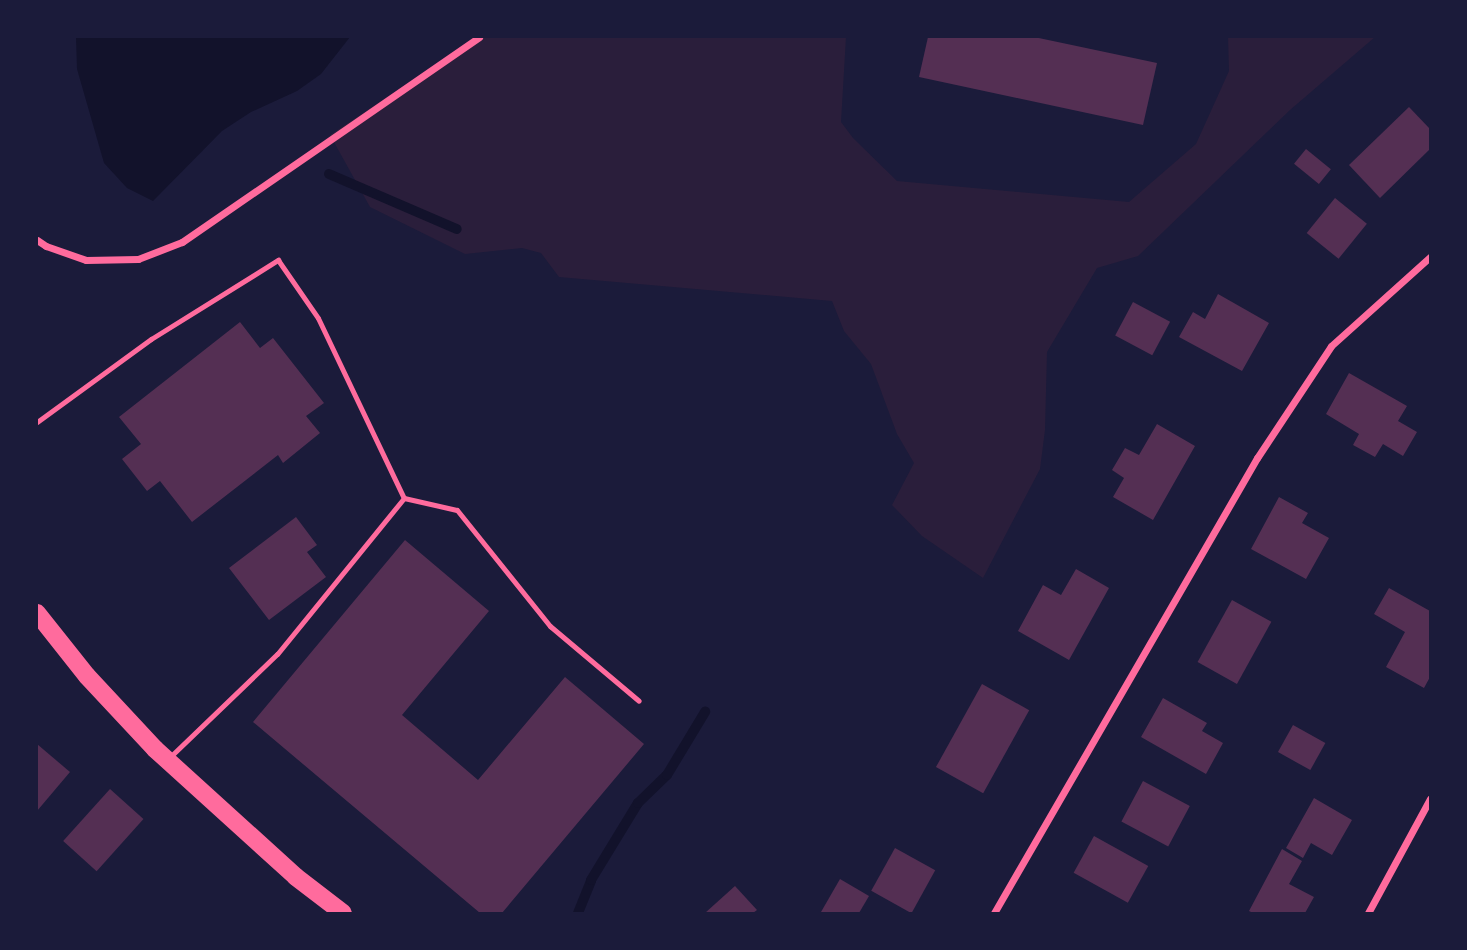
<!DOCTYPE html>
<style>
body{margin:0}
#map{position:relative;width:1467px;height:950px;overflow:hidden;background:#1b1b3a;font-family:Inter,sans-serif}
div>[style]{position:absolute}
.green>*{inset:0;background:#2a1e3b}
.water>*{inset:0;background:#12122b}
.stream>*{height:10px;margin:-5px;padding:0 5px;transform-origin:5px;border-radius:5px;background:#12122b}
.building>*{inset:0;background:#542f53;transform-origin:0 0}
.service>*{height:5px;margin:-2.5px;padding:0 2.5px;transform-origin:2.5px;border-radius:2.5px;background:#ff6b9d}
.minor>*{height:7px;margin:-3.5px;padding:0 3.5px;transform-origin:3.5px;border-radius:3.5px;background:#ff6b9d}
.primary>*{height:18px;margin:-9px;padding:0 9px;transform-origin:9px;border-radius:9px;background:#ff6b9d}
span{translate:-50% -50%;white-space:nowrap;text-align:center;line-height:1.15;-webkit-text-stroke:5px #1b1b3a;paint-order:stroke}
.frame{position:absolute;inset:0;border:38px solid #1b1b3a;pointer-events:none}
</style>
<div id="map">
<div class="green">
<i style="clip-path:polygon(477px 37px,846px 37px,841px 122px,853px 138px,897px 181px,1129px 202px,1196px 144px,1229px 71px,1228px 37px,1375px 37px,1290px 110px,1138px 256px,1097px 268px,1047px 352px,1045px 430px,1040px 469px,983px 578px,922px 536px,892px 505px,914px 463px,897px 434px,871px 364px,844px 331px,832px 301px,559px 277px,541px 253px,522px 248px,465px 254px,370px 207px,330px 135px)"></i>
</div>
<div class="water">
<i style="clip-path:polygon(76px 37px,350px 37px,321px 74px,297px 91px,251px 112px,222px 131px,153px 201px,127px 188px,104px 163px,77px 69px)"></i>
</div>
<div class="stream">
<i style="left:329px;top:174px;width:139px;rotate:23.3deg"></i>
<i style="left:578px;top:913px;width:35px;rotate:-68deg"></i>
<i style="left:591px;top:880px;width:90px;rotate:-58.6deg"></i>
<i style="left:638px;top:803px;width:40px;rotate:-44deg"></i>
<i style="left:667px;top:775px;width:74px;rotate:-58.9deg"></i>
</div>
<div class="building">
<i style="clip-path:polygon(928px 37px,1034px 37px,1157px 63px,1143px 125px,919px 77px)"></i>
<i style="clip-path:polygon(1409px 107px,1430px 129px,1430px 149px,1380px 198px,1349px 165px)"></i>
<i style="left:1306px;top:149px;width:32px;height:19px;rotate:39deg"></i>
<i style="left:1335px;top:198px;width:41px;height:45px;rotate:39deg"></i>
<i style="clip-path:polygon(1218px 294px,1269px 323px,1242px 371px,1179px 337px,1193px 312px,1205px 319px)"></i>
<i style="left:1133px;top:302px;width:42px;height:38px;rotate:28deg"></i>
<i style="clip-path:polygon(240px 322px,260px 348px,273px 338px,324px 403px,306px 416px,320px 433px,283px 463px,278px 455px,192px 522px,160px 481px,147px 491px,122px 459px,141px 444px,119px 417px)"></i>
<i style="clip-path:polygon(1349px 373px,1407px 406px,1398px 421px,1417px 432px,1403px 456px,1383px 444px,1375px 457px,1353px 445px,1359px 434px,1326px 414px)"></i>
<i style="clip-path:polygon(1157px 424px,1195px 446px,1153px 520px,1113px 497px,1124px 478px,1112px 470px,1125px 448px,1139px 455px)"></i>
<i style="clip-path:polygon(1279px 497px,1308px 513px,1302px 523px,1329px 538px,1306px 579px,1251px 549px)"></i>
<i style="clip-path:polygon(296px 517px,317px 545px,307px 552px,326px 577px,269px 620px,229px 568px)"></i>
<i style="clip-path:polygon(405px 540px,489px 611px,402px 715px,478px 780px,565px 677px,644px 744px,502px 913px,480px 913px,253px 722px)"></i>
<i style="clip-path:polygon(1076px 569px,1109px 588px,1069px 660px,1018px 631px,1043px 585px,1061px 595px)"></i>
<i style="clip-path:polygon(1389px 588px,1430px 611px,1430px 677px,1424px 688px,1386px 667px,1405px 632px,1374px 614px)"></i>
<i style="left:1232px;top:600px;width:45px;height:71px;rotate:29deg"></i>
<i style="left:982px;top:684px;width:54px;height:95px;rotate:29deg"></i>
<i style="clip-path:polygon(1163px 698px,1207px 723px,1202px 731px,1223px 743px,1206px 774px,1141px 737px)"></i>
<i style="left:1293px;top:725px;width:37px;height:31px;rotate:29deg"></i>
<i style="clip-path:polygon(37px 744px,70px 772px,37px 811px)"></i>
<i style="left:1143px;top:781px;width:53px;height:46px;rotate:28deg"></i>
<i style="left:110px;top:789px;width:45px;height:70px;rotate:42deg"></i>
<i style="clip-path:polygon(1314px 798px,1352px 820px,1332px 855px,1311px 843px,1303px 858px,1286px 848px)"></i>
<i style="left:1094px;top:836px;width:62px;height:42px;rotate:29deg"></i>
<i style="left:895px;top:848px;width:46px;height:49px;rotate:29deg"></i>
<i style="clip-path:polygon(1282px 849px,1302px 861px,1289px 884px,1314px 897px,1305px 913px,1253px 913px,1249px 911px)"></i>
<i style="clip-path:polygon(840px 879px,869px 896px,859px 913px,821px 912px)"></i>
<i style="clip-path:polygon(735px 886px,757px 910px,753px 913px,705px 913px)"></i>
</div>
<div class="service">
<i style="left:37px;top:422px;width:141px;rotate:-36.1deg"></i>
<i style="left:151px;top:339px;width:150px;rotate:-31.9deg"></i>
<i style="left:278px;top:260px;width:70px;rotate:55.4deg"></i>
<i style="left:318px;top:318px;width:199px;rotate:64.5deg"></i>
<i style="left:404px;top:498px;width:201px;rotate:129.1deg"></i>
<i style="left:277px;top:654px;width:150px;rotate:136.1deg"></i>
<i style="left:404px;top:498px;width:54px;rotate:12.8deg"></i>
<i style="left:457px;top:510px;width:149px;rotate:51.3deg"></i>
<i style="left:550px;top:626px;width:116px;rotate:40.1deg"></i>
</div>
<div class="minor">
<i style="left:37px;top:240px;width:11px;rotate:34deg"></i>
<i style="left:46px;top:246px;width:42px;rotate:19.3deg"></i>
<i style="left:86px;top:260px;width:52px;rotate:-1.1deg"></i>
<i style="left:138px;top:259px;width:47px;rotate:-21.1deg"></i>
<i style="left:182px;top:242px;width:361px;rotate:-34.6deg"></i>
<i style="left:994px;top:913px;width:526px;rotate:-59.97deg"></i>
<i style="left:1257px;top:458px;width:134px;rotate:-56.5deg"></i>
<i style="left:1331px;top:346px;width:133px;rotate:-42deg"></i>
<i style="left:1368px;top:913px;width:130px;rotate:-61.5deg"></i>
</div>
<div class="primary">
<i style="left:37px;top:613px;width:80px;rotate:51.6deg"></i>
<i style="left:87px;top:676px;width:100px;rotate:47deg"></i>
<i style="left:155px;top:749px;width:190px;rotate:42.2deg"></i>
<i style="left:296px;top:877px;width:59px;rotate:37.5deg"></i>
</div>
<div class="frame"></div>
</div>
